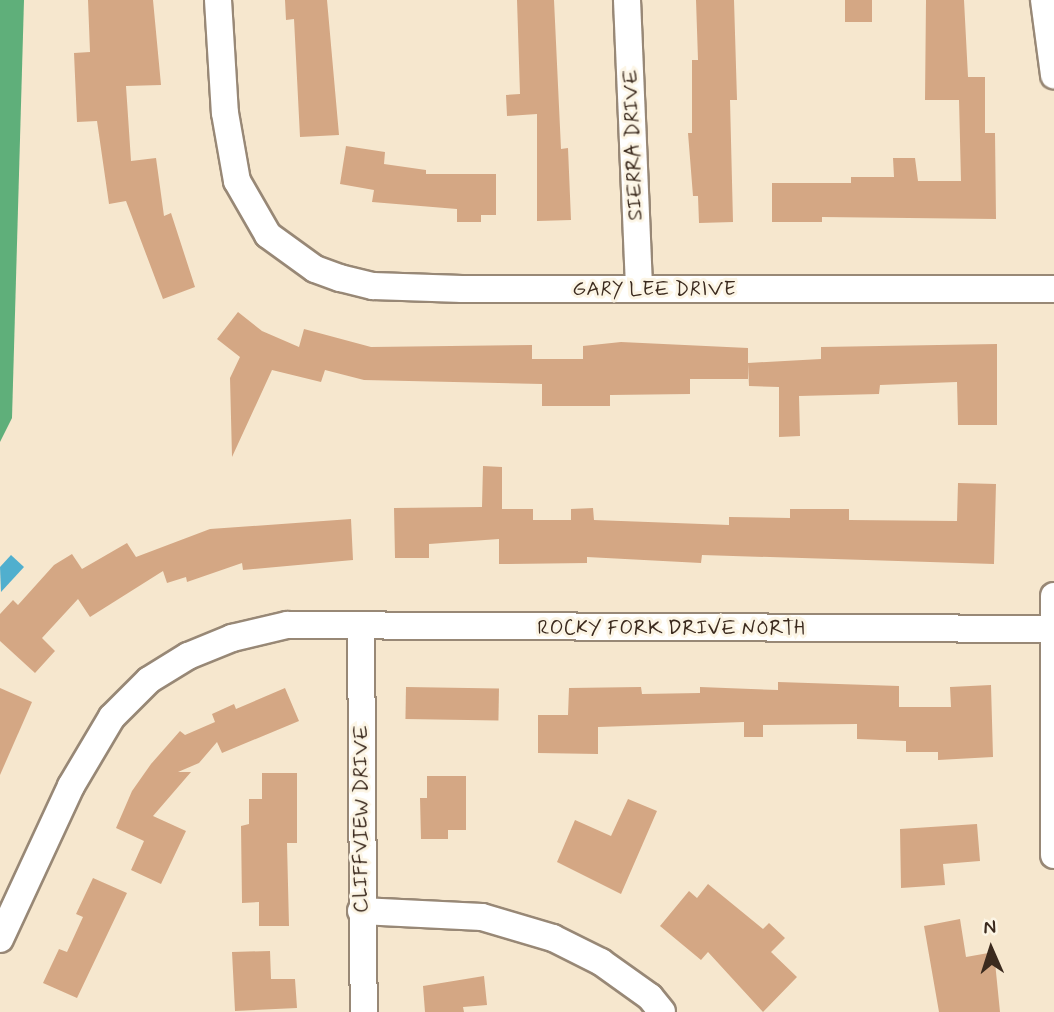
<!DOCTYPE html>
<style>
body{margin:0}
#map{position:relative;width:1054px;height:1012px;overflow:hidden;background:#f6e7ce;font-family:Mynerve,sans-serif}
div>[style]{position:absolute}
.forest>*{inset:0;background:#5faf7a}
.water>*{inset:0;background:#50afce}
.building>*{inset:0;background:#d4a784;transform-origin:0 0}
.roads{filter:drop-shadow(2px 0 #988876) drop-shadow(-2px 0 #988876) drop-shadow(0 2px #988876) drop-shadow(0 -2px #988876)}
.street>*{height:26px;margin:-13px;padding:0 13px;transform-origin:13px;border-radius:13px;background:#fff}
span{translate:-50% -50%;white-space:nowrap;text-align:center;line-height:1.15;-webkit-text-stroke:6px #fcf5e5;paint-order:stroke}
.street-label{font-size:21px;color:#3b2a1e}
.north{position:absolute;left:956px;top:914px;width:70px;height:70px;-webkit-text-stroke:5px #fcf5e5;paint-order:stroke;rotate:357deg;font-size:19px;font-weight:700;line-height:28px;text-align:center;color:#3b2a1e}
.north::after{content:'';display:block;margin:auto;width:24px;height:32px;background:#3b2a1e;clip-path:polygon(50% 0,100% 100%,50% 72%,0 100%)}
</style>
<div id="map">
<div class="forest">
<i style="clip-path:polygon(0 0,24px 0,12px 418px,0 442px)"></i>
</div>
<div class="water">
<i style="clip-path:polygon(11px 555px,24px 567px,1px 592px,0 567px)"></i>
</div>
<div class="building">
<i style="clip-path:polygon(88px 0,153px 0,161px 85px,126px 86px,131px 161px,156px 158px,164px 216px,171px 213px,195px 287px,163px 299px,126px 201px,109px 204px,97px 121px,77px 122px,74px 53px,90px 52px)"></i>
<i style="clip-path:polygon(285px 0,327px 0,339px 135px,300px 137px,294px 19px,286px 20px)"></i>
<i style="clip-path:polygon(517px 0,554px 0,561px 149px,568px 148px,571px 220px,537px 221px,537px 114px,507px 116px,506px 95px,520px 94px)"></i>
<i style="clip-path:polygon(696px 0,734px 0,737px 100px,730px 100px,733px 222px,699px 223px,698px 196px,693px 196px,688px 133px,692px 133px,692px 60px,698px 60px)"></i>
<i style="left:845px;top:0;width:27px;height:22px"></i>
<i style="clip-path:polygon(926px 0,964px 0,968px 77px,985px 77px,985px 133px,995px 133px,996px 219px,822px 217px,822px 222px,772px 222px,772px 183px,851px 183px,851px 177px,894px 177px,893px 158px,915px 158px,918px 181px,961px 181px,959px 100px,925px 100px)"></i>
<i style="clip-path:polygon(346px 146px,385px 152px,384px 164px,426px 170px,426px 174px,496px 174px,496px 215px,481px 215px,481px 222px,457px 222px,457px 209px,372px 202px,374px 190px,340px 184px)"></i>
<i style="clip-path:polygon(238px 312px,262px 331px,299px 347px,304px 329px,371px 347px,532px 345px,532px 359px,583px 359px,583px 346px,621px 342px,748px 348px,748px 379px,690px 379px,690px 394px,610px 395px,610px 406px,542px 406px,542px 384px,364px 380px,325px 370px,321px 382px,272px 370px,232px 457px,230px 378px,240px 357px,217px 339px)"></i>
<i style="clip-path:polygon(997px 344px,997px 425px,958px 425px,957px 382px,880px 385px,879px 394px,799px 396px,800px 436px,779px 437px,779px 387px,749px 386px,748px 363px,821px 359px,821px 347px)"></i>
<i style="clip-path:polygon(483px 466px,502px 467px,502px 509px,533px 509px,533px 520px,571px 520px,571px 509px,593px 508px,594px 520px,729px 525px,729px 517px,790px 518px,790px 509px,849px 509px,849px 520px,957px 521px,958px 483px,996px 484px,994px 564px,702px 555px,701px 563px,587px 557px,587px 563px,499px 564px,499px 539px,429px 544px,429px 558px,395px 558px,394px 508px,482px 507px)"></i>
<i style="clip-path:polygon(351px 519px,353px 560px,243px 570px,242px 563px,187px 582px,186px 577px,167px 583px,163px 571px,90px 617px,78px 599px,42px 638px,55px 651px,35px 673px,0 641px,0 614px,13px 600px,18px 605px,54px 565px,72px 554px,82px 569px,127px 543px,136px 557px,210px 529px)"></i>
<i style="clip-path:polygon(778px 682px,899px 686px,899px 707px,951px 707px,950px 687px,991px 685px,993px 757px,938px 760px,938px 752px,906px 752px,906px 741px,857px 739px,857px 724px,763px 725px,763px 737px,744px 737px,744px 722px,598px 727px,598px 754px,538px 753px,538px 715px,568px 715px,569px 688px,641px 687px,642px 694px,700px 693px,700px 687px,778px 690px)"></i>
<i style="left:406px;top:687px;width:93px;height:32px;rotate:1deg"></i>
<i style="clip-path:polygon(0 688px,32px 702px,0 775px)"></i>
<i style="clip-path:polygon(285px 688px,299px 721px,222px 753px,217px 742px,199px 763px,178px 772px,191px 772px,153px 816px,186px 831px,161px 884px,131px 870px,144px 841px,116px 828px,132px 791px,151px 764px,180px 731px,185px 735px,215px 722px,212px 714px,234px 704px,236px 709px)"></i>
<i style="clip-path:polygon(262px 773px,297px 773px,297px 843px,287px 843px,289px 926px,259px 926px,259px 902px,242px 903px,241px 826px,249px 824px,249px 799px,262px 799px)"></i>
<i style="clip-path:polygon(427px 776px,466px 776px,466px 830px,448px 830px,448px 839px,421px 839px,420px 798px,427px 798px)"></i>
<i style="clip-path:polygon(628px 799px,657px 811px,621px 894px,557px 862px,575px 820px,611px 836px)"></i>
<i style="clip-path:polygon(977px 824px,980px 861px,943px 864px,945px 885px,901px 888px,900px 829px)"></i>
<i style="clip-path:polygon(93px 878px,127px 893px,77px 998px,43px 983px,59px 949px,67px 952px,83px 917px,76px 914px)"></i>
<i style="clip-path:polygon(708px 884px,763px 929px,769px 923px,785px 938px,771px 952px,797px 977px,763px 1012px,708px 952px,701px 960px,660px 926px,689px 891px,697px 898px)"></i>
<i style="clip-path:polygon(960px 919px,966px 957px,994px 952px,1000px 1012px,939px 1012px,924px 926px)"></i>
<i style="clip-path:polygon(270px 951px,271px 979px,295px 979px,297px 1008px,235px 1011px,232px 952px)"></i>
<i style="clip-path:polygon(484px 976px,487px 1005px,463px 1007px,464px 1012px,425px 1012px,423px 986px)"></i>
</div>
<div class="roads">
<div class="street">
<i style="left:218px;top:0;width:113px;rotate:86.5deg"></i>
<i style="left:225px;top:113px;width:69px;rotate:80deg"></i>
<i style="left:237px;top:181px;width:62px;rotate:60.1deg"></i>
<i style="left:268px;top:235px;width:58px;rotate:35.9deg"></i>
<i style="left:315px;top:269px;width:27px;rotate:20deg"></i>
<i style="left:340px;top:278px;width:34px;rotate:14deg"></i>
<i style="left:373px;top:286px;width:89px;rotate:1.9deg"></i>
<i style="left:462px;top:289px;width:592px"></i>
<i style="left:627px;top:0;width:289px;rotate:87.6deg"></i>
<i style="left:1044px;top:0;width:76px;rotate:82.4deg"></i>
<i style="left:1054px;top:596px;width:259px;rotate:90deg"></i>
<i style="left:361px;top:625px;width:387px;rotate:89.6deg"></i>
<i style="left:361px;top:911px;width:121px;rotate:2.8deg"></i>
<i style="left:482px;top:917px;width:74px;rotate:16.5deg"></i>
<i style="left:553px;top:938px;width:54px;rotate:26.6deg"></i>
<i style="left:601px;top:962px;width:60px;rotate:35.5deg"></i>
<i style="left:650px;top:997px;width:19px;rotate:51deg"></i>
<i style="left:0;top:939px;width:169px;rotate:-65.1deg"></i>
<i style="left:71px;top:786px;width:80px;rotate:-59.3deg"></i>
<i style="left:112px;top:717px;width:52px;rotate:-45deg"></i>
<i style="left:149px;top:680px;width:46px;rotate:-31.6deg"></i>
<i style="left:188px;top:656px;width:48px;rotate:-22.2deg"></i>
<i style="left:232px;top:638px;width:57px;rotate:-13.3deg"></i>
<i style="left:287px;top:625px;width:767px;rotate:0.3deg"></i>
</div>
</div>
<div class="street-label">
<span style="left:633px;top:145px;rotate:-92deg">SIERRA DRIVE</span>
<span style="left:654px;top:289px">GARY LEE DRIVE</span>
<span style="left:671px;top:628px">ROCKY FORK DRIVE NORTH</span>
<span style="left:361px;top:819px;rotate:-90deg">CLIFFVIEW DRIVE</span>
</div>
<div class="north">N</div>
</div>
